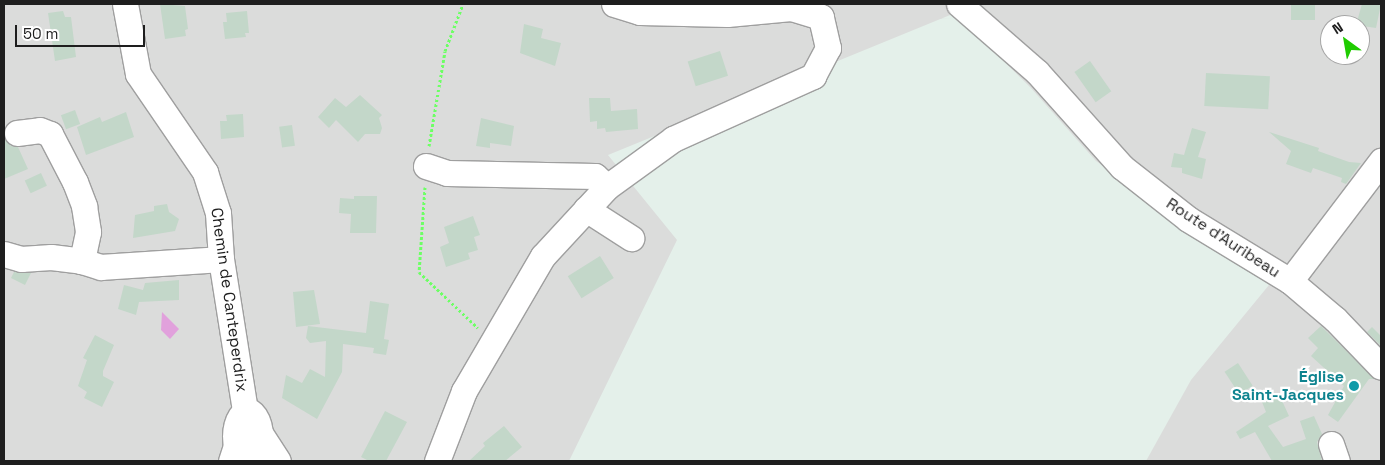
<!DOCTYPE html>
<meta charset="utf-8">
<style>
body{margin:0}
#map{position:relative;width:1385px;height:465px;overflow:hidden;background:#e4f0ea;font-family:"Space Grotesk",sans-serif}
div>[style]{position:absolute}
.residential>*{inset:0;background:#dbdcdb}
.water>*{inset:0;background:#e1a1dc}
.building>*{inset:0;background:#c3d7c9;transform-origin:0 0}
.path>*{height:3px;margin-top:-1.5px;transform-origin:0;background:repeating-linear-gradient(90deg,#6dff65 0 2.5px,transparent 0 5px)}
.roads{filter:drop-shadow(1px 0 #9f9f9f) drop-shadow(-1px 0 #9f9f9f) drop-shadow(0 1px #9f9f9f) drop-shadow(0 -1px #9f9f9f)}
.minor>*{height:25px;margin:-12.5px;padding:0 12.5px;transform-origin:12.5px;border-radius:12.5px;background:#fff}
.minor>.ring{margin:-12.5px;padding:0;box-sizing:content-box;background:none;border:25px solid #fff;border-radius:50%}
.dots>*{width:14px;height:14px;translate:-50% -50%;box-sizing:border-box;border:2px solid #fff;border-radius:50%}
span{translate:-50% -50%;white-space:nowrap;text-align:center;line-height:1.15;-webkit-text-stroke:4.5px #fff;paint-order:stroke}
.street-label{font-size:16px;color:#1e1e1e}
.culture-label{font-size:16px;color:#0d838f;font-weight:700}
.right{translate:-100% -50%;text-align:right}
.frame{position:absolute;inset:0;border:5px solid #1e1e1e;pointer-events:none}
.north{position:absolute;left:1320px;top:15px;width:50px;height:50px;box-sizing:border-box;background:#fff;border:1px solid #a5a5a5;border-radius:50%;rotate:328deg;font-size:14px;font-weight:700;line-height:20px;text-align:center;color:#1e1e1e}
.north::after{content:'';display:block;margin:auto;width:18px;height:22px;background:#1fcc00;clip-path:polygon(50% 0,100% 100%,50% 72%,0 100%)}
.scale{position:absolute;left:15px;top:25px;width:130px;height:22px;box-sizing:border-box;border:2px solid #1e1e1e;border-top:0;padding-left:6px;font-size:15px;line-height:18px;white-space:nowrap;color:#1e1e1e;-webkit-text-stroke:4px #fff;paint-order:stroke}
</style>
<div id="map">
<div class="residential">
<i style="clip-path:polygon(evenodd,4px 4px,1381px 4px,1381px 461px,1146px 461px,1191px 380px,1269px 285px,1096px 161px,1030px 87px,955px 13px,608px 155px,677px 240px,569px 461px,4px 461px,4px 4px,1330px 25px,1360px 25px,1360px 55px,1330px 55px,1330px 25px)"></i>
</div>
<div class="water">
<i style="clip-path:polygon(162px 312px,179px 329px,170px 339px,161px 330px)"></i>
</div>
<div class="building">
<i style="clip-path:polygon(160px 4px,185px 6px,188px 29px,185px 30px,186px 36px,165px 39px)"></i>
<i style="left:1291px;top:4px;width:24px;height:16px"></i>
<i style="clip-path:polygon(1362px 4px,1381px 4px,1376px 28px,1356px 25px)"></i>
<i style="clip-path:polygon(63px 11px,65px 17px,71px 17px,76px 57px,55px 61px,48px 13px)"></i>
<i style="clip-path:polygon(247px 11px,249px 33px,245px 33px,246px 37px,225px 39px,223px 22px,227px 22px,226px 13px)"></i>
<i style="clip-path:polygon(524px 24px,543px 29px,541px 38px,561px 43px,555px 66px,520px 53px)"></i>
<i style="left:720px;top:51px;width:26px;height:34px;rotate:72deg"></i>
<i style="left:1090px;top:61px;width:37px;height:19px;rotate:55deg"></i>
<i style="left:1206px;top:73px;width:64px;height:33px;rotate:3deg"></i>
<i style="clip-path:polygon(360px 95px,382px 115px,379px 118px,382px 128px,380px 134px,365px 134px,358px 142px,336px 120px,329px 128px,318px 117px,335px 98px,346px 107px)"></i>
<i style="clip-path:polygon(589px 98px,610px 98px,611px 111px,637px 109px,638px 129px,606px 132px,605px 128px,597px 129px,597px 121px,590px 122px)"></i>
<i style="left:75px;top:110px;width:15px;height:15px;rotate:70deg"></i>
<i style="clip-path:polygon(126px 112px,134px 137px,86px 155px,77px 127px,100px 117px,102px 122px)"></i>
<i style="clip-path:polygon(243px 114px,244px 137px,221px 139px,220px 121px,227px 121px,226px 115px)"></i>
<i style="clip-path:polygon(481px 118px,514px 126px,511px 146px,490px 143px,490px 148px,476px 146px)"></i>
<i style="left:292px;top:125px;width:21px;height:13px;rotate:82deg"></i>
<i style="clip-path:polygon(1192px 128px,1206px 132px,1198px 157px,1206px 159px,1202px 179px,1182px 173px,1182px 168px,1171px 167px,1174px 153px,1184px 155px)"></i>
<i style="clip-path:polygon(1269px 132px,1319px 148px,1318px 151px,1349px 162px,1361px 163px,1346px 184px,1341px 182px,1342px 178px,1313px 168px,1311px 173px,1286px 164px,1291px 151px)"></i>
<i style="clip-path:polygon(4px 137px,11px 146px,18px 147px,28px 169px,4px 179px)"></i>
<i style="left:41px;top:173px;width:14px;height:18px;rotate:65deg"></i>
<i style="clip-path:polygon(354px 196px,377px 196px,376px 233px,350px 233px,351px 214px,339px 213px,340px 198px,354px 199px)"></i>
<i style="clip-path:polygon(167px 204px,169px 212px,179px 219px,175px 231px,133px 238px,135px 215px,154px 211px,154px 206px)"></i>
<i style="clip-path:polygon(473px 216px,480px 235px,474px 237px,478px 250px,468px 253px,470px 259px,446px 267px,440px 247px,449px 243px,444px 227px)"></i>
<i style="left:600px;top:256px;width:26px;height:38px;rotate:58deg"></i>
<i style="clip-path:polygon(14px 272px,31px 273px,25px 285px,11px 278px)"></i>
<i style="clip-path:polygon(179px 280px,179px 300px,139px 302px,136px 315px,118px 309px,124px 285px,143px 290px,145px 283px)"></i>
<i style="clip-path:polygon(314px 290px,320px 324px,296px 327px,293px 292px)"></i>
<i style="clip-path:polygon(370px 301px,389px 304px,384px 339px,389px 340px,386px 355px,373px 353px,374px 348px,343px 344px,342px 372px,317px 419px,282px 398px,286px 375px,302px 383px,310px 369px,325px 377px,326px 341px,310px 343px,306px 338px,308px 326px,366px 333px)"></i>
<i style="clip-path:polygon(1321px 326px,1375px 379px,1369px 379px,1338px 422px,1328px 415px,1344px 386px,1311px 356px,1318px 348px,1308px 338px)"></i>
<i style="clip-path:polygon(1372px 327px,1381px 336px,1381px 346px,1367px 332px)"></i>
<i style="clip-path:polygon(95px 335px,114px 345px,103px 371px,103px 376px,114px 382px,102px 407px,84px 398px,87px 392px,78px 386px,87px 360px,83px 358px)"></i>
<i style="left:1238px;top:363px;width:27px;height:16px;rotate:57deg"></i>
<i style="clip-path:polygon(1279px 394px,1289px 416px,1268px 426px,1283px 447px,1306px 439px,1300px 421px,1314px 416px,1322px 434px,1317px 442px,1322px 461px,1272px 461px,1255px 432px,1240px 439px,1236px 432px,1266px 412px,1262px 402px)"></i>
<i style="clip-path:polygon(385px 411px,407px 422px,386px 461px,369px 461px,361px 457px)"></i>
<i style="clip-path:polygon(504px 426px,522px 447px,505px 461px,469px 461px,485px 446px,483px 443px)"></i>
</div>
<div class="path">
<i style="left:429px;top:146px;width:96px;rotate:-80.4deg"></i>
<i style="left:445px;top:51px;width:50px;rotate:-69deg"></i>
<i style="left:425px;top:187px;width:85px;rotate:94deg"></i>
<i style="left:419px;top:272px;width:81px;rotate:43.5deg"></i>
</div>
<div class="roads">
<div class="minor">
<i style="left:125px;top:4px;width:71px;rotate:79.5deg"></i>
<i style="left:138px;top:74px;width:119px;rotate:55.6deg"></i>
<i style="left:205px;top:172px;width:43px;rotate:72.4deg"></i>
<i style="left:218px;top:213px;width:46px;rotate:86.3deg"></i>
<i style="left:221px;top:259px;width:154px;rotate:81deg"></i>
<i style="left:959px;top:4px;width:103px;rotate:41.1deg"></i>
<i style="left:1037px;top:72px;width:127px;rotate:48.2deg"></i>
<i style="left:1122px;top:167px;width:84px;rotate:38.2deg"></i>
<i style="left:1188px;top:219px;width:119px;rotate:31.3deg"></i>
<i style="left:1290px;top:281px;width:59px;rotate:40.2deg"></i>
<i style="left:1335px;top:319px;width:66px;rotate:46.2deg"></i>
<i style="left:17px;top:133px;width:23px;rotate:-7deg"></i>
<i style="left:40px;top:130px;width:11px;rotate:22deg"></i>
<i style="left:50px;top:134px;width:54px;rotate:62.5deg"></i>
<i style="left:75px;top:182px;width:26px;rotate:69deg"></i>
<i style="left:84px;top:206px;width:26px;rotate:81deg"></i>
<i style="left:88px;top:232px;width:30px;rotate:102deg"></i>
<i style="left:426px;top:166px;width:22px;rotate:18deg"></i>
<i style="left:447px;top:173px;width:148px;rotate:1.2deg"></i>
<i style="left:595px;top:176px;width:16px;rotate:43deg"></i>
<i style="left:586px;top:209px;width:54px;rotate:32.8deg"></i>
<i style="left:4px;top:254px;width:18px;rotate:16deg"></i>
<i style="left:21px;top:259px;width:30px;rotate:-4deg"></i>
<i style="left:51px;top:257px;width:31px;rotate:7deg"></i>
<i style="left:82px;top:261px;width:20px;rotate:18deg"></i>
<i style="left:101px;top:267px;width:120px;rotate:-3.8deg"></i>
<i style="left:1290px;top:281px;width:151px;rotate:-52.8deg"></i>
<i class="ring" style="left:235px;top:411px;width:-3px;height:-3px"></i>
<i style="left:256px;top:427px;width:40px;rotate:57.1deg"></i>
<i style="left:1331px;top:444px;width:18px;rotate:71deg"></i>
<i style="left:231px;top:461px;width:32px;rotate:-72deg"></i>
<i style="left:437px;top:461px;width:75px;rotate:-68.9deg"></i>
<i style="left:464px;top:391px;width:156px;rotate:-59.7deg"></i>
<i style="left:543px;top:256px;width:94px;rotate:-47.2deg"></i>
<i style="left:607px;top:187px;width:82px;rotate:-36deg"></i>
<i style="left:673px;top:139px;width:154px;rotate:-24.2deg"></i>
<i style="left:813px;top:76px;width:32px;rotate:-62deg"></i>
<i style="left:828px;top:48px;width:32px;rotate:-103deg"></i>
<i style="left:821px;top:17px;width:31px;rotate:-163deg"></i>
<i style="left:791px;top:8px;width:64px;rotate:174.6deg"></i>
<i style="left:727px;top:14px;width:87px;rotate:-178.7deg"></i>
<i style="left:640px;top:12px;width:27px;rotate:-163deg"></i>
</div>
</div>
<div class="dots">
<i style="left:1354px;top:386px;background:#0f9aa8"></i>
</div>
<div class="street-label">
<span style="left:1223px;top:238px;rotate:33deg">Route d'Auribeau</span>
<span style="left:229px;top:300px;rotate:82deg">Chemin de Canteperdrix</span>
</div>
<div class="culture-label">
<span class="right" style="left:1344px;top:386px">Église<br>Saint-Jacques</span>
</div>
<div class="frame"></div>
<div class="north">N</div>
<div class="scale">50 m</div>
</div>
